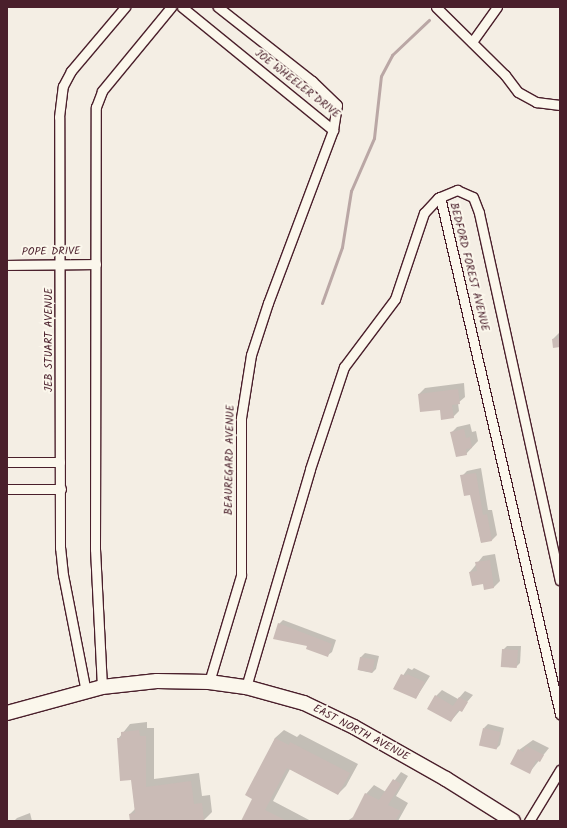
<!DOCTYPE html>
<style>
body{margin:0}
#map{position:relative;width:567px;height:828px;overflow:hidden;background:#f4eee4;font-family:Kalam,sans-serif}
div>[style]{position:absolute}
.shadow>*{inset:0;background:#0003}
.stream>*{height:3px;margin:-1.5px;padding:0 1.5px;transform-origin:1.5px;border-radius:1.5px;background:#baa7a5}
.building>*{inset:0;background:#cabbb6;transform-origin:0 0}
.roads{filter:drop-shadow(1px 0 #4a1f2b) drop-shadow(-1px 0 #4a1f2b) drop-shadow(0 1px #4a1f2b) drop-shadow(0 -1px #4a1f2b)}
.minor>*{height:9px;margin:-4.5px;padding:0 4.5px;transform-origin:4.5px;border-radius:4.5px;background:#fbf7ec}
.primary>*{height:14px;margin:-7px;padding:0 7px;transform-origin:7px;border-radius:7px;background:#fbf7ec}
span{translate:-50% -50%;white-space:nowrap;text-align:center;line-height:1.15;-webkit-text-stroke:4px #fbf7ec;paint-order:stroke}
.street-label{font-size:11px;color:#4a1f2b}
.frame{position:absolute;inset:0;border:8px solid #4a1f2b;pointer-events:none}
</style>
<div id="map">
<div class="shadow">
<i style="clip-path:polygon(559px 333px,560px 333px,560px 346px,553px 339px)"></i>
<i style="clip-path:polygon(464px 383px,465px 397px,458px 403px,459px 411px,453px 417px,419px 394px,425px 388px)"></i>
<i style="clip-path:polygon(470px 424px,472px 432px,476px 431px,478px 441px,466px 454px,451px 433px,457px 427px)"></i>
<i style="clip-path:polygon(481px 468px,488px 510px,492px 510px,497px 535px,492px 540px,481px 542px,471px 494px,462px 476px,467px 471px)"></i>
<i style="clip-path:polygon(495px 554px,500px 581px,494px 587px,485px 588px,484px 583px,470px 572px,483px 556px)"></i>
<i style="clip-path:polygon(283px 620px,336px 640px,332px 652px,328px 655px,279px 624px)"></i>
<i style="clip-path:polygon(507px 646px,521px 646px,520px 663px,516px 667px,503px 650px)"></i>
<i style="clip-path:polygon(365px 653px,379px 656px,376px 669px,372px 673px,358px 670px,361px 657px)"></i>
<i style="clip-path:polygon(408px 668px,412px 670px,414px 668px,430px 676px,416px 698px,395px 688px)"></i>
<i style="clip-path:polygon(442px 690px,458px 699px,465px 691px,473px 695px,451px 721px,436px 696px)"></i>
<i style="clip-path:polygon(147px 722px,147px 728px,154px 728px,154px 779px,199px 773px,202px 796px,210px 795px,212px 812px,203px 821px,131px 821px,130px 814px,135px 809px,132px 779px,118px 739px,130px 724px)"></i>
<i style="clip-path:polygon(488px 724px,504px 728px,500px 745px,496px 749px,484px 728px)"></i>
<i style="clip-path:polygon(284px 730px,297px 737px,300px 734px,358px 764px,346px 786px,338px 794px,290px 769px,273px 801px,311px 821px,242px 821px,254px 798px,275px 738px)"></i>
<i style="clip-path:polygon(533px 740px,549px 748px,529px 773px,519px 750px)"></i>
<i style="clip-path:polygon(401px 772px,408px 776px,396px 796px,408px 803px,398px 821px,347px 821px,355px 816px,366px 794px,374px 785px,386px 792px)"></i>
<i style="clip-path:polygon(30px 813px,32px 821px,14px 821px,17px 818px)"></i>
</div>
<div class="stream">
<i style="left:322px;top:303px;width:59px;rotate:-70.3deg"></i>
<i style="left:342px;top:247px;width:57px;rotate:-80.9deg"></i>
<i style="left:351px;top:191px;width:58px;rotate:-66.5deg"></i>
<i style="left:374px;top:138px;width:62px;rotate:-83.6deg"></i>
<i style="left:381px;top:76px;width:24px;rotate:-62deg"></i>
<i style="left:392px;top:55px;width:51px;rotate:-43.4deg"></i>
</div>
<div class="building">
<i style="clip-path:polygon(560px 338px,560px 347px,553px 348px,552px 339px)"></i>
<i style="clip-path:polygon(458px 389px,460px 404px,452px 405px,454px 418px,441px 420px,440px 410px,420px 412px,418px 394px)"></i>
<i style="clip-path:polygon(464px 429px,466px 438px,470px 437px,472px 448px,466px 449px,467px 455px,456px 457px,450px 432px)"></i>
<i style="clip-path:polygon(476px 473px,483px 515px,487px 514px,492px 541px,481px 543px,470px 495px,464px 496px,460px 475px)"></i>
<i style="clip-path:polygon(490px 560px,494px 588px,484px 590px,483px 584px,472px 586px,469px 572px,477px 571px,475px 562px)"></i>
<i style="clip-path:polygon(278px 623px,332px 644px,328px 657px,306px 649px,307px 646px,273px 639px)"></i>
<i style="left:502px;top:649px;width:16px;height:18px;rotate:4deg"></i>
<i style="left:360px;top:657px;width:15px;height:13px;rotate:11deg"></i>
<i style="clip-path:polygon(401px 674px,406px 676px,407px 674px,425px 682px,416px 699px,393px 689px)"></i>
<i style="clip-path:polygon(435px 695px,453px 706px,459px 697px,468px 702px,462px 712px,458px 710px,451px 722px,427px 709px)"></i>
<i style="left:483px;top:728px;width:18px;height:18px;rotate:13deg"></i>
<i style="clip-path:polygon(139px 730px,140px 736px,146px 736px,146px 787px,191px 781px,194px 804px,202px 803px,204px 821px,130px 821px,129px 814px,135px 813px,131px 780px,120px 781px,117px 738px,121px 738px,121px 732px)"></i>
<i style="clip-path:polygon(275px 738px,289px 745px,290px 742px,350px 773px,338px 795px,287px 768px,265px 810px,287px 821px,241px 821px,252px 799px,245px 795px)"></i>
<i style="clip-path:polygon(526px 746px,544px 755px,540px 762px,536px 760px,530px 774px,510px 764px,518px 749px,523px 752px)"></i>
<i style="clip-path:polygon(393px 779px,401px 784px,388px 805px,401px 811px,395px 821px,351px 821px,365px 793px,379px 800px)"></i>
</div>
<div class="roads">
<div class="minor">
<i style="left:182px;top:7px;width:195px;rotate:39.2deg"></i>
<i style="left:436px;top:7px;width:97px;rotate:44.6deg"></i>
<i style="left:505px;top:75px;width:21px;rotate:53deg"></i>
<i style="left:518px;top:92px;width:21px;rotate:29deg"></i>
<i style="left:536px;top:102px;width:24px;rotate:7deg"></i>
<i style="left:472px;top:42px;width:43px;rotate:-54.5deg"></i>
<i style="left:440px;top:197px;width:531px;rotate:76.93deg"></i>
<i style="left:7px;top:265px;width:89px;rotate:-0.6deg"></i>
<i style="left:7px;top:462px;width:53px"></i>
<i style="left:7px;top:489px;width:54px"></i>
<i style="left:209px;top:682px;width:112px;rotate:-73.3deg"></i>
<i style="left:241px;top:575px;width:157px;rotate:-90deg"></i>
<i style="left:241px;top:418px;width:64px;rotate:-81deg"></i>
<i style="left:251px;top:355px;width:55px;rotate:-71.9deg"></i>
<i style="left:268px;top:303px;width:185px;rotate:-69.4deg"></i>
<i style="left:333px;top:130px;width:25px;rotate:-81deg"></i>
<i style="left:337px;top:105px;width:35px;rotate:-136deg"></i>
<i style="left:312px;top:81px;width:120px;rotate:-141.8deg"></i>
<i style="left:102px;top:687px;width:138px;rotate:-92.9deg"></i>
<i style="left:95px;top:549px;width:442px;rotate:-89.9deg"></i>
<i style="left:96px;top:107px;width:17px;rotate:-69deg"></i>
<i style="left:102px;top:91px;width:109px;rotate:-50.6deg"></i>
<i style="left:246px;top:687px;width:227px;rotate:-73.6deg"></i>
<i style="left:310px;top:469px;width:108px;rotate:-71.6deg"></i>
<i style="left:344px;top:367px;width:85px;rotate:-53.1deg"></i>
<i style="left:395px;top:299px;width:91px;rotate:-71.4deg"></i>
<i style="left:424px;top:213px;width:21px;rotate:-47deg"></i>
<i style="left:438px;top:198px;width:21px;rotate:-23deg"></i>
<i style="left:457px;top:190px;width:17px;rotate:24deg"></i>
<i style="left:473px;top:197px;width:17px;rotate:69deg"></i>
<i style="left:479px;top:213px;width:376px;rotate:77.6deg"></i>
<i style="left:86px;top:692px;width:119px;rotate:-101.1deg"></i>
<i style="left:63px;top:575px;width:27px;rotate:-96deg"></i>
<i style="left:60px;top:548px;width:431px;rotate:-90.1deg"></i>
<i style="left:59px;top:117px;width:31px;rotate:-83deg"></i>
<i style="left:63px;top:86px;width:17px;rotate:-62deg"></i>
<i style="left:71px;top:71px;width:84px;rotate:-49.8deg"></i>
<i style="left:529px;top:821px;width:60px;rotate:-58.7deg"></i>
</div>
<div class="primary">
<i style="left:7px;top:713px;width:98px;rotate:-15.3deg"></i>
<i style="left:102px;top:687px;width:55px;rotate:-6.2deg"></i>
<i style="left:157px;top:681px;width:52px;rotate:1.1deg"></i>
<i style="left:209px;top:682px;width:37px;rotate:8deg"></i>
<i style="left:246px;top:687px;width:60px;rotate:15.4deg"></i>
<i style="left:304px;top:703px;width:55px;rotate:25.6deg"></i>
<i style="left:354px;top:727px;width:106px;rotate:29.5deg"></i>
<i style="left:446px;top:779px;width:79px;rotate:32.1deg"></i>
</div>
</div>
<div class="street-label">
<span style="left:297px;top:84px;rotate:38deg">JOE WHEELER DRIVE</span>
<span style="left:51px;top:252px;rotate:-1deg">POPE DRIVE</span>
<span style="left:469px;top:267px;rotate:76deg">BEDFORD FOREST AVENUE</span>
<span style="left:49px;top:340px;rotate:-90deg">JEB STUART AVENUE</span>
<span style="left:230px;top:460px;rotate:-89deg">BEAUREGARD AVENUE</span>
<span style="left:361px;top:733px;rotate:28deg">EAST NORTH AVENUE</span>
</div>
<div class="frame"></div>
</div>
